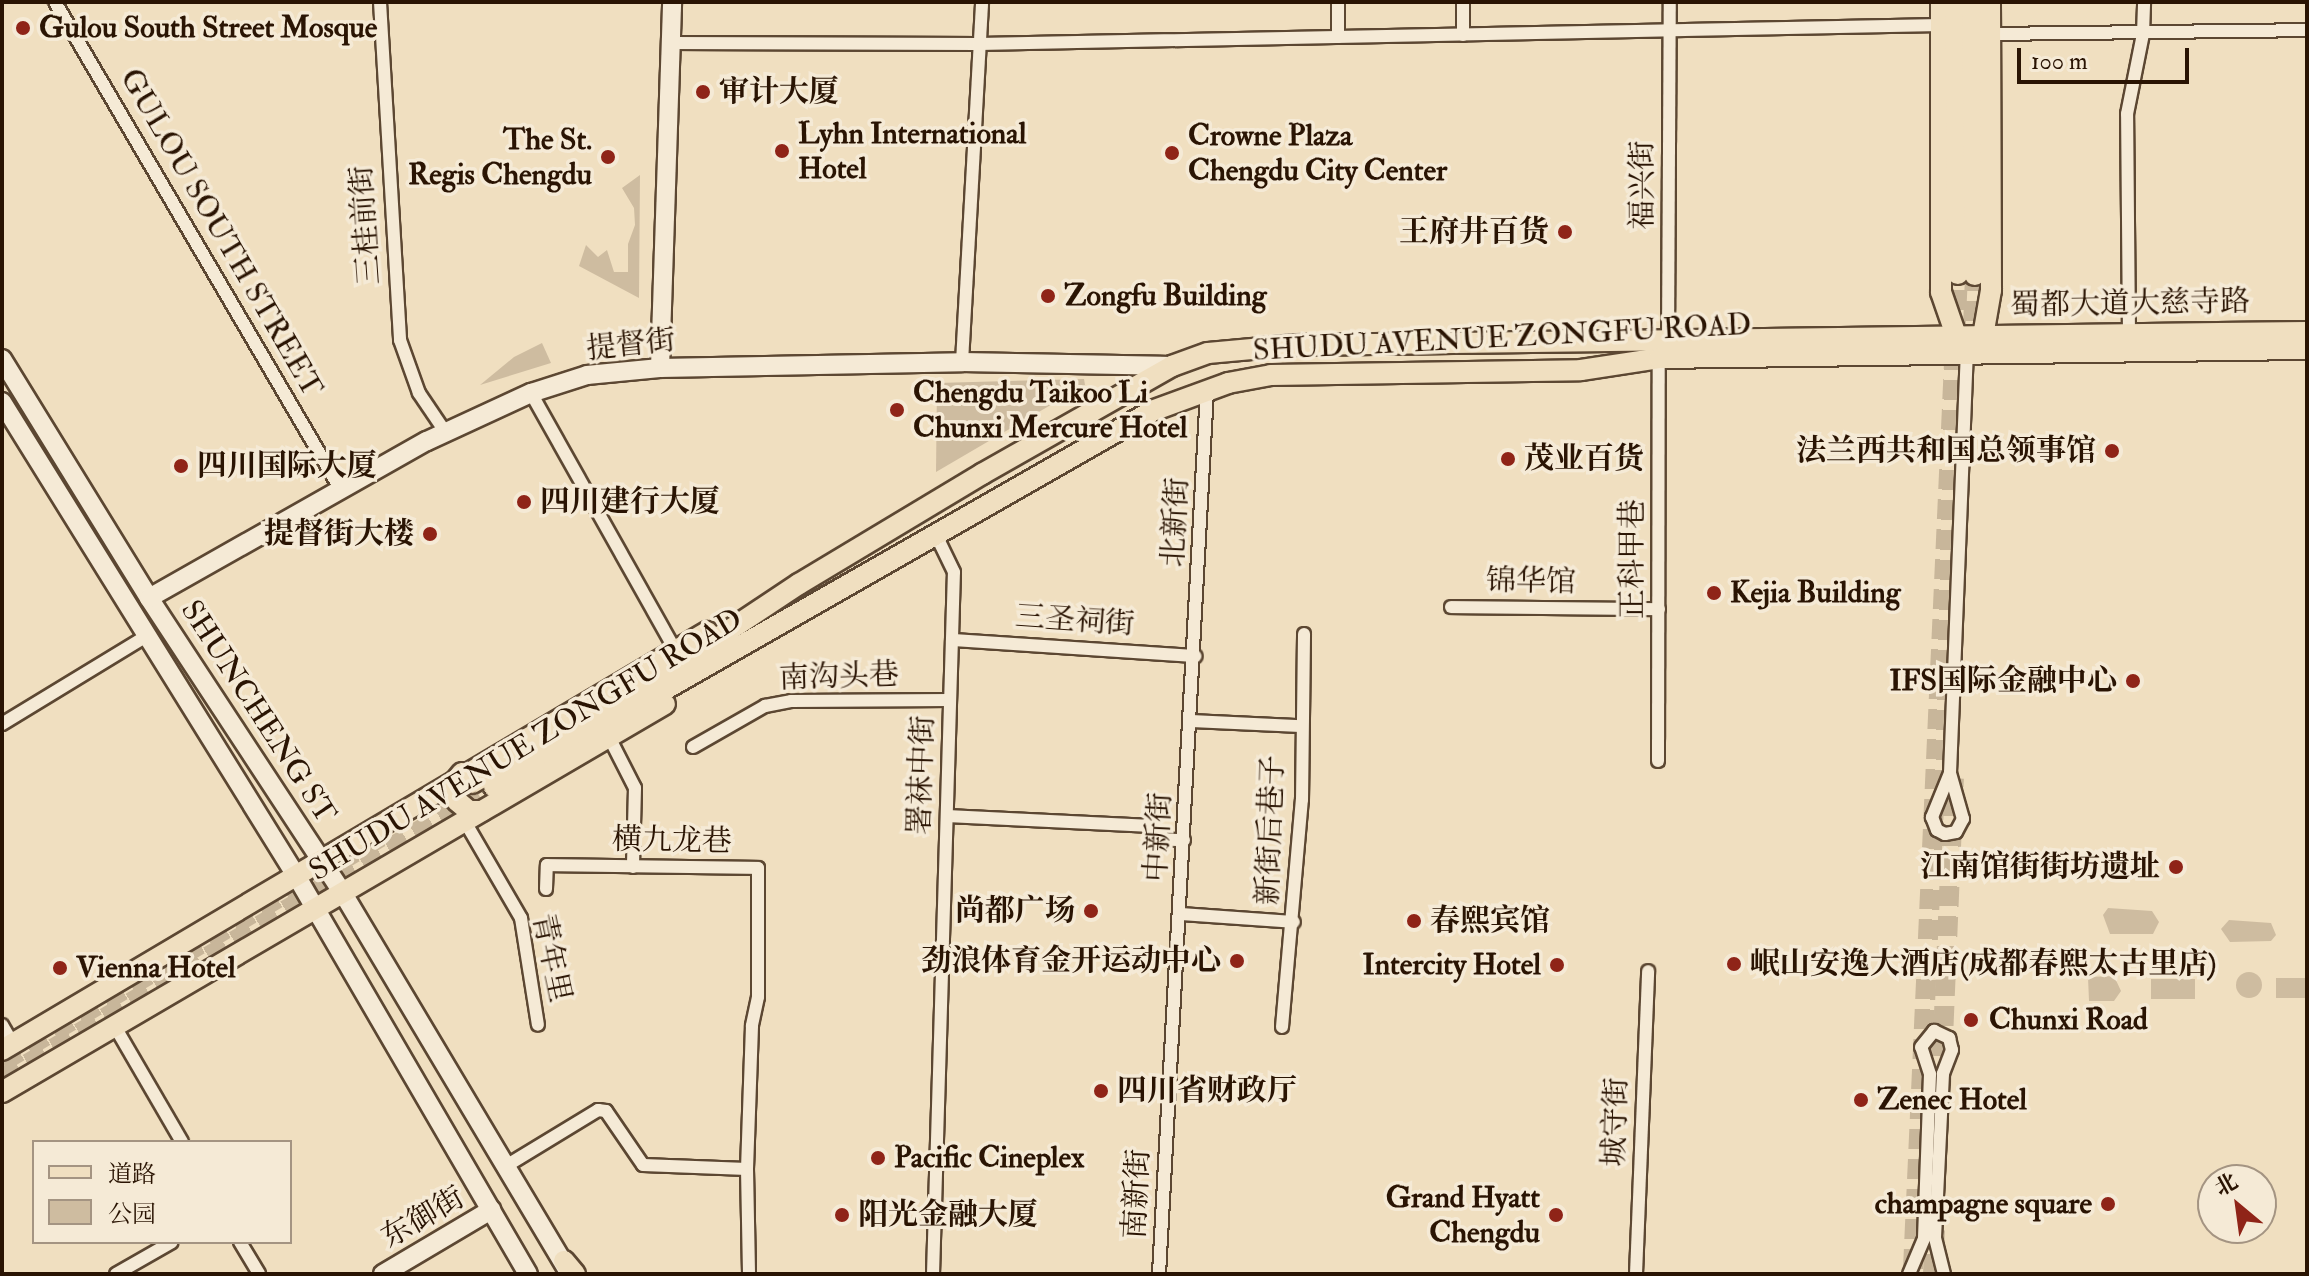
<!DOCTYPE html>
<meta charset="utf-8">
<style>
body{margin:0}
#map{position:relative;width:2309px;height:1276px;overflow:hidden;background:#f0dfc0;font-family:"IM FELL Double Pica","Noto Serif SC",serif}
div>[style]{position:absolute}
.green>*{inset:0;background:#cebca0;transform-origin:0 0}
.round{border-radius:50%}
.primary-tunnel>*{height:20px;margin-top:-10px;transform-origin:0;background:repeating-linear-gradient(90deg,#c8b69a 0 20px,transparent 0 30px)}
.roads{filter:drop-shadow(2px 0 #5c4732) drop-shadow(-2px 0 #5c4732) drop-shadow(0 2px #5c4732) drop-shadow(0 -2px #5c4732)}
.street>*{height:12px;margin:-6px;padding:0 6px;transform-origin:6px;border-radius:6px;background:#f5ead6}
.secondary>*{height:18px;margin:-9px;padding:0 9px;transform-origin:9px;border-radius:9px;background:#f5ead6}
.primary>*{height:20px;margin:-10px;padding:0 10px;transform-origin:10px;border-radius:10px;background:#f0dfc0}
.dots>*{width:22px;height:22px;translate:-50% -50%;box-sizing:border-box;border:4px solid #f5ead6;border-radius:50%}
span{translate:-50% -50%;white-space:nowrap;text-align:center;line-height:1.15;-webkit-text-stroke:7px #f5ead6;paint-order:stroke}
.poi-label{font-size:30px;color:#2a1403;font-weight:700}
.left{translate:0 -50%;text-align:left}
.right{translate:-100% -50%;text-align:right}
.street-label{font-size:30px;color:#2a1403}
.frame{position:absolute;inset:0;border:4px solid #2a1403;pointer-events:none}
.legend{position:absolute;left:32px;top:1140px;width:260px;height:104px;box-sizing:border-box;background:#f5ead6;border:2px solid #a49482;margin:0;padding:10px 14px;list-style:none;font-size:24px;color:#2a1403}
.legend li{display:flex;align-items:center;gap:16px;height:40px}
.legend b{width:40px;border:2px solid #a49482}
.north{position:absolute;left:2197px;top:1164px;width:80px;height:80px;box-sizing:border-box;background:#f5ead6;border:2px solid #a49482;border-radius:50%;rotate:331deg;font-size:22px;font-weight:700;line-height:32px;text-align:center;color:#2a1403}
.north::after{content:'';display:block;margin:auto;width:28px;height:36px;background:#8f2418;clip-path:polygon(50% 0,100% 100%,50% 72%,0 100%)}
.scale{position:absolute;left:2017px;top:48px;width:172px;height:36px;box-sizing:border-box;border:4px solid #2a1403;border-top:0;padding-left:10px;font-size:24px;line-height:28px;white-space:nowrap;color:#2a1403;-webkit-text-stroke:6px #f5ead6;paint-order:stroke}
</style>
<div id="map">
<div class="green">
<i style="clip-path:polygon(640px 175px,639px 298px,579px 266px,586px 245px,598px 257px,607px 250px,614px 272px,628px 272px,628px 244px,635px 225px,634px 208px,622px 188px)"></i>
<i style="clip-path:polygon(542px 343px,551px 363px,480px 385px,514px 357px)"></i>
<i style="clip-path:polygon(1084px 379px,1085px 385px,936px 472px,937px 383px)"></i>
<i style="clip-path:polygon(2108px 908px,2152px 911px,2159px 922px,2153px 934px,2110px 934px,2103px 915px)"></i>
<i style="clip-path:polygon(2229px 920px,2271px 923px,2276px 935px,2271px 941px,2230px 942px,2221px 929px)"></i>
<i class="round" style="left:2236px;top:972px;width:26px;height:26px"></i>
<i style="clip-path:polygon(2114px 976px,2121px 991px,2114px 1001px,2089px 1001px,2088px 977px)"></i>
<i style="left:2276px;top:978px;width:31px;height:20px"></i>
<i style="left:2151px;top:979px;width:44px;height:20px"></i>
</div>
<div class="primary-tunnel">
<i style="left:1972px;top:351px;width:76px;rotate:-87.7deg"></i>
<i style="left:2px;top:1062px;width:451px;rotate:-30.7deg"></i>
<i style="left:2px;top:1079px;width:555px;rotate:-30.77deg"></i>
<i style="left:1941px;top:1086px;width:308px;rotate:-87.6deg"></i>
<i style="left:1913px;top:1269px;width:996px;rotate:-87.41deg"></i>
<i style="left:1933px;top:1274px;width:44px;rotate:-87.4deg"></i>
</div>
<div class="roads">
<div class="street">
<i style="left:55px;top:2px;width:566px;rotate:59.63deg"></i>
<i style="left:380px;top:2px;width:339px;rotate:86.6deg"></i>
<i style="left:400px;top:340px;width:56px;rotate:70.3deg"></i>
<i style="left:419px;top:393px;width:48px;rotate:56deg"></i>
<i style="left:1463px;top:2px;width:33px;rotate:90deg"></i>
<i style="left:1990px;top:34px;width:317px;rotate:-0.7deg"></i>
<i style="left:1338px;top:37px;width:35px;rotate:-90deg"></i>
<i style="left:671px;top:43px;width:308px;rotate:0.2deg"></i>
<i style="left:979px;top:44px;width:962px;rotate:-1.13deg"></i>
<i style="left:2129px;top:334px;width:220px;rotate:-90.5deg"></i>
<i style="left:2127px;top:114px;width:82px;rotate:-78.7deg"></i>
<i style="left:2143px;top:34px;width:32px;rotate:-88deg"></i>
<i style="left:1668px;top:340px;width:338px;rotate:-89.7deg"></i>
<i style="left:962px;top:362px;width:361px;rotate:-86.8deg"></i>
<i style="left:531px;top:393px;width:292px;rotate:60.7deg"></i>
<i style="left:1451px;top:607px;width:208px;rotate:0.6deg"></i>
<i style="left:952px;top:640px;width:244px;rotate:3.8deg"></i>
<i style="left:1192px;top:721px;width:108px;rotate:2.7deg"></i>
<i style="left:2px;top:724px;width:167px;rotate:-31.3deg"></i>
<i style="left:609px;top:737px;width:57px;rotate:63deg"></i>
<i style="left:635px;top:788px;width:79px;rotate:91.5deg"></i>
<i style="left:693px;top:747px;width:83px;rotate:-29.7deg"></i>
<i style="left:765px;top:706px;width:26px;rotate:-11deg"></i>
<i style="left:791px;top:701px;width:159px;rotate:-0.4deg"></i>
<i style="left:1658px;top:761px;width:403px;rotate:-89.9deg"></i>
<i style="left:1950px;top:773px;width:48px;rotate:112.2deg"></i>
<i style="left:1932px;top:817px;width:14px;rotate:69deg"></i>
<i style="left:1937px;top:830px;width:9px;rotate:27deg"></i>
<i style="left:1945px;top:834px;width:11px;rotate:-10deg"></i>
<i style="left:1956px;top:832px;width:15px;rotate:-62deg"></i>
<i style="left:1963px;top:819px;width:48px;rotate:-105.8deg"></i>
<i style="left:1950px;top:773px;width:419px;rotate:-87.7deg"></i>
<i style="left:947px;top:816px;width:205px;rotate:2.8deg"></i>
<i style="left:1152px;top:826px;width:13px;rotate:94deg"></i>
<i style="left:1151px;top:839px;width:33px;rotate:2deg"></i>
<i style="left:464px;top:820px;width:113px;rotate:59.8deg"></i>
<i style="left:521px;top:918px;width:108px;rotate:81deg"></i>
<i style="left:546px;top:889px;width:24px;rotate:-88deg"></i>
<i style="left:547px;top:865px;width:211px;rotate:0.8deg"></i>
<i style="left:758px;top:868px;width:129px;rotate:90deg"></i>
<i style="left:758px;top:997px;width:30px;rotate:102deg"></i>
<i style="left:752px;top:1026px;width:143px;rotate:92deg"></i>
<i style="left:747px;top:1169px;width:105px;rotate:88.9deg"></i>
<i style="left:1180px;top:914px;width:114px;rotate:4deg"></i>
<i style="left:2px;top:1025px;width:22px;rotate:60deg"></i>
<i style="left:114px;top:1025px;width:135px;rotate:59.8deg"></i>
<i style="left:1282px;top:1027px;width:228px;rotate:-85deg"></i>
<i style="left:1302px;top:800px;width:166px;rotate:-89.3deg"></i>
<i style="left:506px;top:1166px;width:108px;rotate:-31.3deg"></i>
<i style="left:598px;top:1110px;width:8px;rotate:7deg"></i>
<i style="left:606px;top:1111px;width:65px;rotate:55.6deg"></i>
<i style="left:643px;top:1165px;width:104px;rotate:2.2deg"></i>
<i style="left:240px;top:1242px;width:37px;rotate:59deg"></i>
<i style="left:116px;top:1274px;width:64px;rotate:-29.7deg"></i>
<i style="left:933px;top:1274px;width:702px;rotate:-88.29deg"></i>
<i style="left:954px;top:572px;width:41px;rotate:-115.9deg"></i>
<i style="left:1159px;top:1274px;width:885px;rotate:-86.89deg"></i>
<i style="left:1636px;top:1274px;width:303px;rotate:-87.7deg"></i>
<i style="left:1909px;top:1274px;width:39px;rotate:-67deg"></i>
<i style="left:1924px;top:1238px;width:164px;rotate:-87.9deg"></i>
<i style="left:1930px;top:1074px;width:28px;rotate:-108deg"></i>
<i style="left:1921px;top:1047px;width:21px;rotate:-51deg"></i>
<i style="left:1934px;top:1031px;width:17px;rotate:25deg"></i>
<i style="left:1949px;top:1038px;width:12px;rotate:76deg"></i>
<i style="left:1952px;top:1050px;width:26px;rotate:111deg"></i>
<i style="left:1943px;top:1074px;width:164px;rotate:92.8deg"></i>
<i style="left:1935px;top:1238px;width:37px;rotate:76deg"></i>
</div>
<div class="secondary">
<i style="left:2px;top:359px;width:281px;rotate:58.4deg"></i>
<i style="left:149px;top:598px;width:349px;rotate:56.7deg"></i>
<i style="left:341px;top:890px;width:447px;rotate:59.2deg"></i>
<i style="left:660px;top:368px;width:366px;rotate:-88.1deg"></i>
<i style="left:2px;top:402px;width:559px;rotate:58.16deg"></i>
<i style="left:297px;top:877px;width:459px;rotate:59.8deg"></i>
<i style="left:149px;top:598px;width:319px;rotate:-29.5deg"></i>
<i style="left:427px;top:441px;width:115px;rotate:-24.8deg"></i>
<i style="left:531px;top:393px;width:59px;rotate:-17.8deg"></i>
<i style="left:587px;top:375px;width:73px;rotate:-5.5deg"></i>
<i style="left:660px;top:368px;width:302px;rotate:-1.1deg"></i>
<i style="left:962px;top:362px;width:210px;rotate:1.1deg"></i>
<i style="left:383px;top:1274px;width:126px;rotate:-30.7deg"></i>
</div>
<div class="primary">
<i style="left:1941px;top:2px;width:290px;rotate:90deg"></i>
<i style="left:1941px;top:292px;width:55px;rotate:70.9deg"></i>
<i style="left:1955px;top:2px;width:272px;rotate:89.4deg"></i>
<i style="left:1972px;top:2px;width:273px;rotate:89.4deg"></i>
<i style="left:1975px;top:345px;width:12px;rotate:-48deg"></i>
<i style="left:1983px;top:336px;width:47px;rotate:-80.1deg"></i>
<i style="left:1991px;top:290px;width:288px;rotate:-90.2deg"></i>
<i style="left:462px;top:773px;width:13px;rotate:129deg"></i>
<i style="left:454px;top:783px;width:18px;rotate:81deg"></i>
<i style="left:457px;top:801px;width:16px;rotate:40deg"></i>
<i style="left:469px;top:811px;width:13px"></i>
<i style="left:472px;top:783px;width:251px;rotate:-30.1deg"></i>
<i style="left:689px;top:657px;width:132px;rotate:-33.6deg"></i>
<i style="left:799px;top:584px;width:214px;rotate:-31deg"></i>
<i style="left:982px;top:474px;width:219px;rotate:-29.6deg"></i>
<i style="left:1172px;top:366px;width:38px;rotate:-20deg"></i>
<i style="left:1208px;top:353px;width:88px;rotate:-5.2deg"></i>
<i style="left:1296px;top:345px;width:1011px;rotate:-0.74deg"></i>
<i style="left:494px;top:787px;width:758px;rotate:-29.74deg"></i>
<i style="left:1152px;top:411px;width:81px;rotate:-20.2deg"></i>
<i style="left:1228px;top:383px;width:44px;rotate:-10.5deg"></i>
<i style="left:1271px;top:375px;width:310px;rotate:-0.9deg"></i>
<i style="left:1581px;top:370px;width:79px;rotate:-8.7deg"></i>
<i style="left:1659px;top:358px;width:648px;rotate:-0.8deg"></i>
<i style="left:2px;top:1050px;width:820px;rotate:-30.66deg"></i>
<i style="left:2px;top:1092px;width:768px;rotate:-30.34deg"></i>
<i style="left:564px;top:1261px;width:17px;rotate:50deg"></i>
</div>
</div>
<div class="dots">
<i style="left:23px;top:28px;background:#8f2418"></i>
<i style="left:703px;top:92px;background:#8f2418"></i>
<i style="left:782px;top:151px;background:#8f2418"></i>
<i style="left:1172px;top:153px;background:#8f2418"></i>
<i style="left:608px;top:157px;background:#8f2418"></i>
<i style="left:1565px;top:232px;background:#8f2418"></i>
<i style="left:1048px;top:296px;background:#8f2418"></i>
<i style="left:897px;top:410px;background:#8f2418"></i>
<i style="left:2112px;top:451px;background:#8f2418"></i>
<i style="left:1508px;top:459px;background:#8f2418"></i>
<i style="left:181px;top:466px;background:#8f2418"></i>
<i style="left:524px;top:502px;background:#8f2418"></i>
<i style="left:430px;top:534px;background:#8f2418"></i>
<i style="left:1714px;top:593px;background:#8f2418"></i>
<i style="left:2133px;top:681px;background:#8f2418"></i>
<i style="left:2176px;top:867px;background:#8f2418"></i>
<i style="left:1091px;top:911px;background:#8f2418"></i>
<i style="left:1414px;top:921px;background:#8f2418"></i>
<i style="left:1237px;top:961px;background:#8f2418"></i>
<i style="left:1734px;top:964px;background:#8f2418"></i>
<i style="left:1557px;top:965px;background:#8f2418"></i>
<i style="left:60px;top:968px;background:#8f2418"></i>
<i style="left:1971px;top:1020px;background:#8f2418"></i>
<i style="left:1101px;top:1091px;background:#8f2418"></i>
<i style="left:1861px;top:1100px;background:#8f2418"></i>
<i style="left:878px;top:1158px;background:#8f2418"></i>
<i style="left:2108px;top:1204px;background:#8f2418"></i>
<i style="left:842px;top:1215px;background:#8f2418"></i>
<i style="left:1556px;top:1215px;background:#8f2418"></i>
</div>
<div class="poi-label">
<span class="left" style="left:39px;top:28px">Gulou South Street Mosque</span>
<span class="left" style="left:719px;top:92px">审计大厦</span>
<span class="left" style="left:798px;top:151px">Lyhn International<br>Hotel</span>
<span class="left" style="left:1188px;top:153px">Crowne Plaza<br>Chengdu City Center</span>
<span class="right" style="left:592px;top:157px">The St.<br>Regis Chengdu</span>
<span class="right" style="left:1549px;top:232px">王府井百货</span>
<span class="left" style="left:1064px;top:296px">Zongfu Building</span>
<span class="left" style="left:913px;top:410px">Chengdu Taikoo Li<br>Chunxi Mercure Hotel</span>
<span class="right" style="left:2096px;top:451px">法兰西共和国总领事馆</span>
<span class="left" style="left:1524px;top:459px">茂业百货</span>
<span class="left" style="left:197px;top:466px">四川国际大厦</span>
<span class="left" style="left:540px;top:502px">四川建行大厦</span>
<span class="right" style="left:414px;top:534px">提督街大楼</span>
<span class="left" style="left:1730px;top:593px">Kejia Building</span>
<span class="right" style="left:2117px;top:681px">IFS国际金融中心</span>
<span class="right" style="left:2160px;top:867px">江南馆街街坊遗址</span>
<span class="right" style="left:1075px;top:911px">尚都广场</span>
<span class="left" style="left:1430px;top:921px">春熙宾馆</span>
<span class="right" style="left:1221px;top:961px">劲浪体育金开运动中心</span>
<span class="left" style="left:1750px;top:964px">岷山安逸大酒店(成都春熙太古里店)</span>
<span class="right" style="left:1541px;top:965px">Intercity Hotel</span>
<span class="left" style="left:76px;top:968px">Vienna Hotel</span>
<span class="left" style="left:1989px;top:1020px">Chunxi Road</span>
<span class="left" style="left:1117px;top:1091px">四川省财政厅</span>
<span class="left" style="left:1877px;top:1100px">Zenec Hotel</span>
<span class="left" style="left:894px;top:1158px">Pacific Cineplex</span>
<span class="right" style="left:1540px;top:1215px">Grand Hyatt<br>Chengdu</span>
<span class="right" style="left:2092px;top:1204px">champagne square</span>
<span class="left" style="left:858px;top:1215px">阳光金融大厦</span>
</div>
<div class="street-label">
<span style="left:1643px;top:185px;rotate:-90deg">福兴街</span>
<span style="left:366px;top:225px;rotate:-94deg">三桂前街</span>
<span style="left:221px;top:233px;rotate:60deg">GULOU SOUTH STREET</span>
<span style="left:2130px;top:304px;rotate:-1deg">蜀都大道大慈寺路</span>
<span style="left:1502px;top:338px;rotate:-3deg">SHUDU AVENUE ZONGFU ROAD</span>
<span style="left:631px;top:345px;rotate:-6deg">提督街</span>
<span style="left:1176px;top:522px;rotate:-87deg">北新街</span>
<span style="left:1633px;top:559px;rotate:-90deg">正科甲巷</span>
<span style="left:1531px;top:582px;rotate:1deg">锦华馆</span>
<span style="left:1075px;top:621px;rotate:4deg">三圣祠街</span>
<span style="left:839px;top:677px;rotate:-2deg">南沟头巷</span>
<span style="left:258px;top:712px;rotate:57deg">SHUNCHENG ST</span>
<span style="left:526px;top:745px;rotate:-31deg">SHUDU AVENUE ZONGFU ROAD</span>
<span style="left:922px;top:775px;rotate:-88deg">署袜中街</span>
<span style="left:1271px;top:830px;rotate:-88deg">新街后巷子</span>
<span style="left:1159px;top:837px;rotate:-87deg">中新街</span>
<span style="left:672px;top:841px;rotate:1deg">横九龙巷</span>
<span style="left:551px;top:958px;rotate:78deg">青年里</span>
<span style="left:1616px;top:1122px;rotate:-88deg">城守街</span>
<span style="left:1137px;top:1194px;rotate:-87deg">南新街</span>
<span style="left:423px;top:1218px;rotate:-30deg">东御街</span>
</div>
<div class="frame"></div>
<ul class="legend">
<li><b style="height:10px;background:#f0dfc0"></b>道路</li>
<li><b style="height:22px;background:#cebca0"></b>公园</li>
</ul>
<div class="north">北</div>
<div class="scale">100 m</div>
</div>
